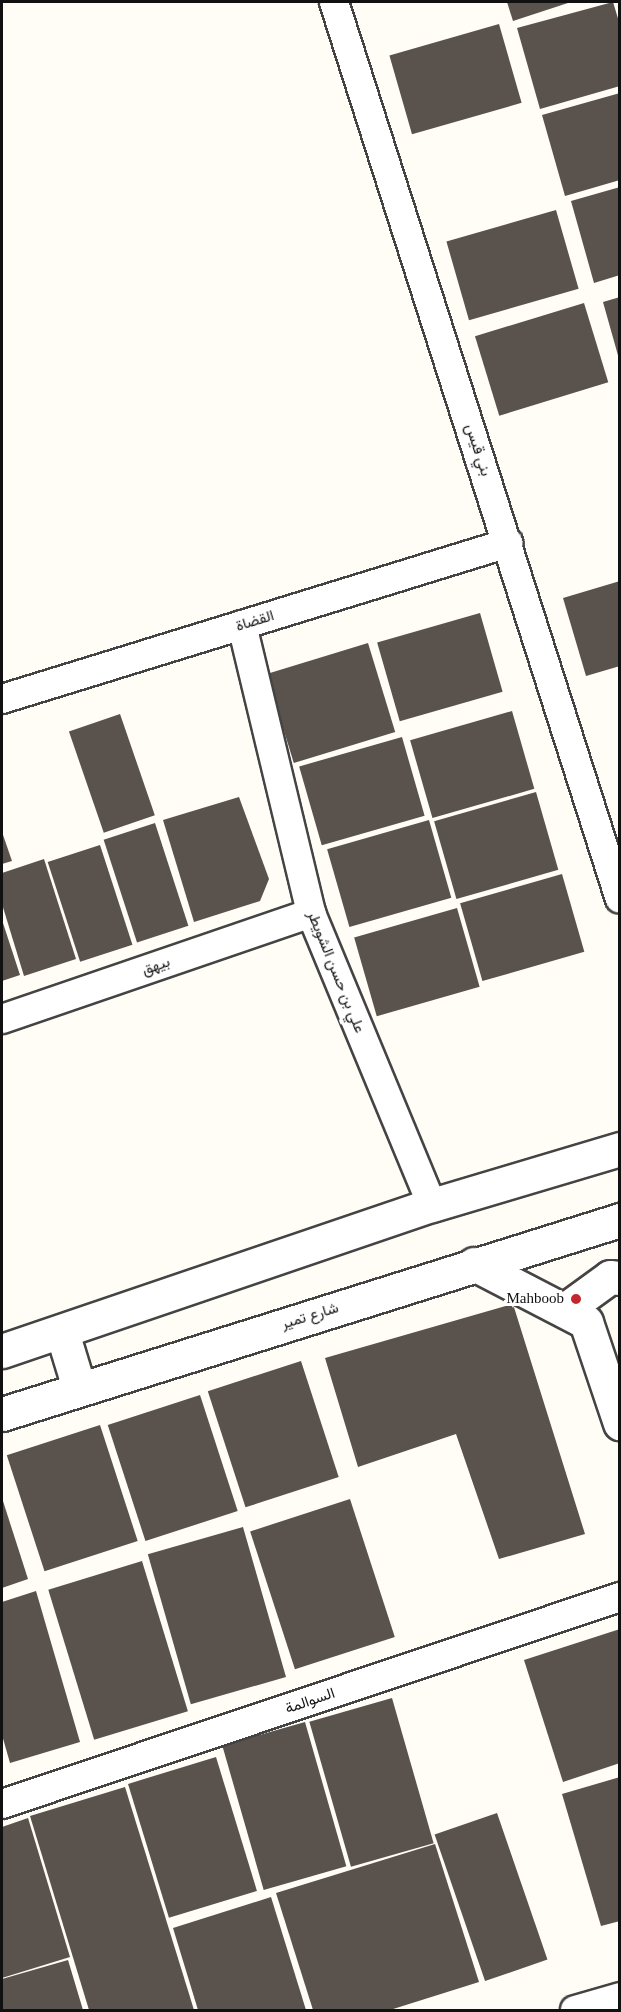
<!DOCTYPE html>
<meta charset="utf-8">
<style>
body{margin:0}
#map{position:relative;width:621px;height:2012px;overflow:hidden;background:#fffdf5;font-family:"Times New Roman",Vazirmatn,serif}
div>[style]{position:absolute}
.building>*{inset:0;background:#5a524d;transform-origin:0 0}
.roads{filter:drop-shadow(2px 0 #444) drop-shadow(-2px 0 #444) drop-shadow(0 2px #444) drop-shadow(0 -2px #444)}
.minor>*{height:28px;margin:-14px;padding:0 14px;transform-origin:14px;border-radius:14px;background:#fff}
.tertiary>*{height:33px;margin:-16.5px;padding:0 16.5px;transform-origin:16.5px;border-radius:16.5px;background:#fff}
.dots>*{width:16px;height:16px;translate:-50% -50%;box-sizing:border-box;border:3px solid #fff;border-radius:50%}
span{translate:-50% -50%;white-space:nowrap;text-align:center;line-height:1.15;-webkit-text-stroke:6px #fff;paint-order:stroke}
.street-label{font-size:15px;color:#111}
.poi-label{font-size:15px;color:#111}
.right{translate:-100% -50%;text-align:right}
.frame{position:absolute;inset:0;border:3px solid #111;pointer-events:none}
</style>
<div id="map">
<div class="building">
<i style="clip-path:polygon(507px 2px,571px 2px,513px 21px)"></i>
<i style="clip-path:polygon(613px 2px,620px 25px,620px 86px,540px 109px,517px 28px)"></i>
<i style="left:499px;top:24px;width:82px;height:114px;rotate:74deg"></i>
<i style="clip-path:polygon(620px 93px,620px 180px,565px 196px,542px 115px)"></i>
<i style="clip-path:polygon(620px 187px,620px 275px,594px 283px,571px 201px)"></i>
<i style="left:556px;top:210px;width:82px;height:114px;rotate:74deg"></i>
<i style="clip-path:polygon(620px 297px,620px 359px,619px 359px,603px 302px)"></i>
<i style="left:584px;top:303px;width:83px;height:114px;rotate:73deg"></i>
<i style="clip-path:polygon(620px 581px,620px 666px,586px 676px,563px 598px)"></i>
<i style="left:480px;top:613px;width:82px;height:107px;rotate:74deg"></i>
<i style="left:368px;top:643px;width:93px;height:106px;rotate:73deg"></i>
<i style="left:512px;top:711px;width:81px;height:106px;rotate:74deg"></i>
<i style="left:120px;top:714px;width:107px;height:54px;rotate:71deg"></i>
<i style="left:402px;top:737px;width:82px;height:107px;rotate:74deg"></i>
<i style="left:536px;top:792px;width:81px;height:106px;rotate:74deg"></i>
<i style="clip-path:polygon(239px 797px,269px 879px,260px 901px,194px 922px,163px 820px)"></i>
<i style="left:429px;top:820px;width:81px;height:106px;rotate:74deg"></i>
<i style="left:155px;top:823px;width:108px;height:54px;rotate:72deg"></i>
<i style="clip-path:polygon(2px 832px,12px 861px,2px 864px)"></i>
<i style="left:100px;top:845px;width:105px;height:55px;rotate:72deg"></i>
<i style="clip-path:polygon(44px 859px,76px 959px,24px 976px,2px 904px,2px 873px)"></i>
<i style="left:562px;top:874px;width:81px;height:106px;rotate:74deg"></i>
<i style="left:457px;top:908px;width:82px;height:107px;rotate:74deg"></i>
<i style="clip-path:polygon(2px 920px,20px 975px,2px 981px)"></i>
<i style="clip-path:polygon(513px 1304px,585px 1534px,499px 1559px,456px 1434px,358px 1467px,325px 1358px)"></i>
<i style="left:301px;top:1361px;width:122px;height:98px;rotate:72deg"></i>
<i style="left:200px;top:1395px;width:122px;height:97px;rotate:72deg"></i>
<i style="left:100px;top:1425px;width:122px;height:98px;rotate:72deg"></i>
<i style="clip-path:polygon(2px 1498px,28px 1579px,2px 1588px)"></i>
<i style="left:350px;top:1499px;width:145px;height:105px;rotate:72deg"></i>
<i style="left:243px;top:1527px;width:156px;height:99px;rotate:74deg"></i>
<i style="left:142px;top:1561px;width:157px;height:98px;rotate:73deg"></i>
<i style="clip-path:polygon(36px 1591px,80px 1742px,10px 1763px,2px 1735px,2px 1602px)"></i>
<i style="clip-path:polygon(620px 1629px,620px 1763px,563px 1782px,524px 1660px)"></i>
<i style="left:392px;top:1698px;width:151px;height:86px;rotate:74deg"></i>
<i style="left:305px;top:1722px;width:150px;height:86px;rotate:74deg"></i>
<i style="left:216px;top:1757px;width:140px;height:92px;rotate:73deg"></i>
<i style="clip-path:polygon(620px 1777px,620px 1921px,601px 1926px,562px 1794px)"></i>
<i style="clip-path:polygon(125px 1787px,194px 2010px,89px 2010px,30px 1816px)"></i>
<i style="left:497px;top:1813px;width:155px;height:66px;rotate:71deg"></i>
<i style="clip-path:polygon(28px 1818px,70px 1957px,2px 1978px,2px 1827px)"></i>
<i style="clip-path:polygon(435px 1844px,479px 1982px,390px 2010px,313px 2010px,276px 1893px)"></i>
<i style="clip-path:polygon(271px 1897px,306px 2010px,198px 2010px,173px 1928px)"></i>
<i style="clip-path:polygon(68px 1960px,83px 2010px,2px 2010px,2px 1979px)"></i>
</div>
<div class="roads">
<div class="minor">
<i style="left:334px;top:2px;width:941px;rotate:72.32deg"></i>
<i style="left:242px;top:625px;width:296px;rotate:76.5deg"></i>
<i style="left:311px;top:913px;width:316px;rotate:67.5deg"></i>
<i style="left:2px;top:699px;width:530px;rotate:-17.13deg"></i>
<i style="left:2px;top:1019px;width:327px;rotate:-18.9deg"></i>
<i style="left:2px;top:1804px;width:652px;rotate:-18.52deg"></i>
<i style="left:575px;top:2010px;width:47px;rotate:-16.1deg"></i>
</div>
<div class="tertiary">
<i style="left:474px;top:1264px;width:126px;rotate:27.4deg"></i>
<i style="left:586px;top:1322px;width:107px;rotate:71.4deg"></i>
<i style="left:566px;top:1309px;width:54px;rotate:-36deg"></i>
<i style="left:610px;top:1277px;width:10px;rotate:6deg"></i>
<i style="left:62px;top:1332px;width:59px;rotate:73.1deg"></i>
<i style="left:2px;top:1351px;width:454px;rotate:-18.8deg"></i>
<i style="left:432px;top:1205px;width:196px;rotate:-16.6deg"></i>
<i style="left:2px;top:1414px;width:648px;rotate:-17.43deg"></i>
</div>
</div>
<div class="dots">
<i style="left:576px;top:1299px;background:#c4262e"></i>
</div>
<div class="street-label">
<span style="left:478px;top:450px;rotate:72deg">بني قيس</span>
<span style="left:255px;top:621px;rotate:-17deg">القضاة</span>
<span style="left:156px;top:966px;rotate:-19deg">بيهق</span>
<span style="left:336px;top:972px;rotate:68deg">علي بن حسن الشويطر</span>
<span style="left:310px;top:1316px;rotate:-17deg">شارع تمير</span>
<span style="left:310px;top:1701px;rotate:-19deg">السوالمة</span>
</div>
<div class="poi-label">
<span class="right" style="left:564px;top:1299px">Mahboob</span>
</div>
<div class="frame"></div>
</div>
